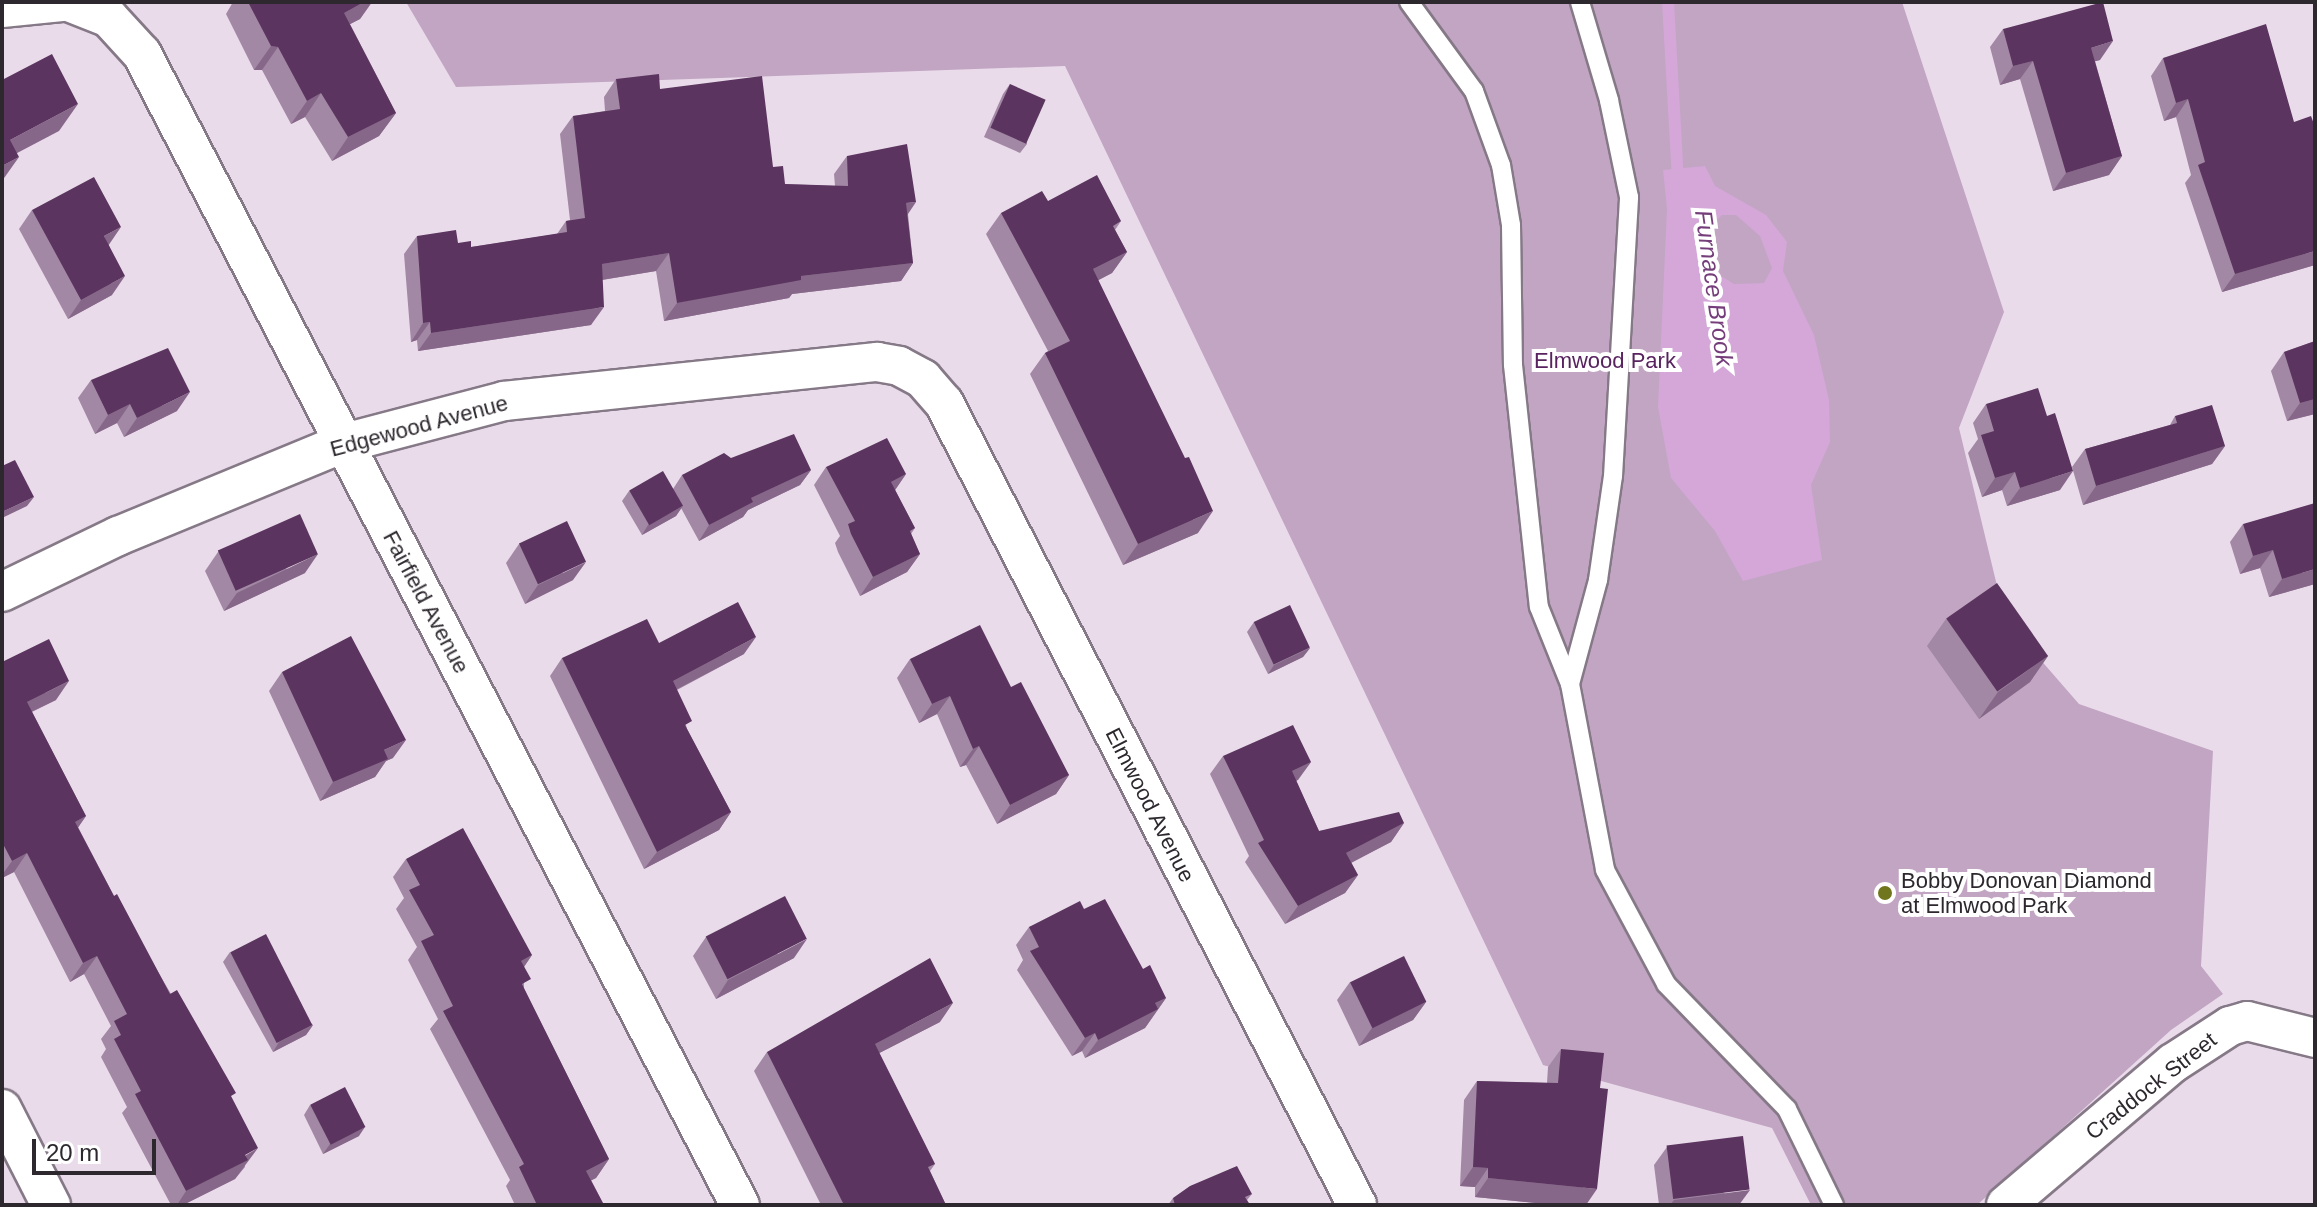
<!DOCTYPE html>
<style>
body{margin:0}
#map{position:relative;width:2317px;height:1207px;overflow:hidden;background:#eadbeb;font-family:Arial,sans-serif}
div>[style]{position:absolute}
.green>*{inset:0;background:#c1a5c3}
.water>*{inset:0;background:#d4a7d8}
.stream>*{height:12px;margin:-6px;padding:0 6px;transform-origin:6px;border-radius:6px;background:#d4a7d8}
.roads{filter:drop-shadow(2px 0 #867987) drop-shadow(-2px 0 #867987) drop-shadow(0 2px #867987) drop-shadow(0 -2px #867987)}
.service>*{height:18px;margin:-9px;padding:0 9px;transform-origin:9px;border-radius:9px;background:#fff}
.minor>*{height:38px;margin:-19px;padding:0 19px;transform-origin:19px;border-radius:19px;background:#fff}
.wall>*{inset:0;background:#a288a5}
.shaded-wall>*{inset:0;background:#866789}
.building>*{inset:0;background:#5b355f;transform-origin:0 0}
.dots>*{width:22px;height:22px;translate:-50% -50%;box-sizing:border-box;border:4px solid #fff;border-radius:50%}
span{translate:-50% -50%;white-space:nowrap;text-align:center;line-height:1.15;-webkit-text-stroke:8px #fff;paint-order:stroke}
.park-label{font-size:22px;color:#58235f}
.street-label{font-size:22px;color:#2d282e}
.poi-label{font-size:22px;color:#2d282e}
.left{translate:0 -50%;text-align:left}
.water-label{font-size:24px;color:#753e7b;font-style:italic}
.frame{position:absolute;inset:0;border:4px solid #2d282e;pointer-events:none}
.scale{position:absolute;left:32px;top:1139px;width:124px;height:36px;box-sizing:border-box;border:4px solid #2d282e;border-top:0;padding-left:10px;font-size:24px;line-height:28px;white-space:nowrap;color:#2d282e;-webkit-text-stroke:6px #fff;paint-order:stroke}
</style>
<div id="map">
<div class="green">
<i style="clip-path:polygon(406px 2px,1902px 2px,2004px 312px,1959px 428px,2005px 619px,2079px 704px,2213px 751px,2201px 966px,2223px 994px,2171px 1030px,1977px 1205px,1811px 1205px,1772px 1128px,1543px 1065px,1065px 66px,456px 87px)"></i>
</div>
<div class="water">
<i style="clip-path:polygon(evenodd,1705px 166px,1715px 186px,1766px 215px,1787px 242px,1783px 271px,1814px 335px,1829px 400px,1830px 442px,1811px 485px,1822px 560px,1743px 581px,1715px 531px,1671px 478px,1658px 407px,1667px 209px,1663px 170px,1705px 166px,1722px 215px,1736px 215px,1760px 236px,1772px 268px,1764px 283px,1734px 284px,1710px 269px,1702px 244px,1707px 229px,1722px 215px)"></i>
</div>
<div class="stream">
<i style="left:1668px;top:2px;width:180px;rotate:86.8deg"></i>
</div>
<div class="roads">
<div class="service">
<i style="left:1409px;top:2px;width:110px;rotate:53.9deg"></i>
<i style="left:1474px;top:91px;width:79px;rotate:70deg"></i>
<i style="left:1501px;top:165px;width:61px;rotate:80.5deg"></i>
<i style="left:1511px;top:225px;width:140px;rotate:89.2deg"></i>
<i style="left:1513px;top:365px;width:243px;rotate:83.9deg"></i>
<i style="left:1539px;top:607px;width:83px;rotate:68.1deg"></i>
<i style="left:1570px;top:684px;width:189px;rotate:79.3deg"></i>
<i style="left:1605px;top:870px;width:129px;rotate:61.8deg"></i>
<i style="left:1666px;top:984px;width:174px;rotate:45.9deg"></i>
<i style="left:1787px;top:1109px;width:107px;rotate:63.9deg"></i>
<i style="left:1570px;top:684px;width:108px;rotate:-74.9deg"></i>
<i style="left:1598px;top:580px;width:105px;rotate:-81.8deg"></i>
<i style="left:1613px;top:476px;width:279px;rotate:-86.7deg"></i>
<i style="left:1629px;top:197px;width:99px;rotate:-101.7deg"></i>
<i style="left:1609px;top:100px;width:102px;rotate:-106.5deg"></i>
</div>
<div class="minor">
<i style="left:69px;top:2px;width:43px;rotate:21.8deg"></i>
<i style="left:109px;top:18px;width:49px;rotate:47.5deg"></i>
<i style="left:142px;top:54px;width:1297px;rotate:62.55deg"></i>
<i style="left:2px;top:8px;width:60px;rotate:-5.7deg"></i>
<i style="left:2px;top:592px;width:129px;rotate:-25.8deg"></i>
<i style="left:118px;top:536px;width:244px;rotate:-22.4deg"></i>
<i style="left:344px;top:443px;width:165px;rotate:-14.7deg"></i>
<i style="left:504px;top:401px;width:375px;rotate:-6deg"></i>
<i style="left:877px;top:362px;width:22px;rotate:10deg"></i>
<i style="left:899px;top:366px;width:27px;rotate:28deg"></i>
<i style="left:923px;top:379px;width:32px;rotate:49deg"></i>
<i style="left:944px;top:403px;width:902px;rotate:62.75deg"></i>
<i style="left:2px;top:1109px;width:108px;rotate:63deg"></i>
<i style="left:2006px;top:1205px;width:219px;rotate:-40.4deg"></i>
<i style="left:2173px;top:1063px;width:68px;rotate:-33deg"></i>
<i style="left:2230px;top:1026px;width:18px;rotate:-16deg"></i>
<i style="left:2247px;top:1021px;width:70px;rotate:14deg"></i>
</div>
</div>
<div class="wall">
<i style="clip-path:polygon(233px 2px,372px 2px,360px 19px,350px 24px,396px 113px,379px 136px,332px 161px,305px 117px,291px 124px,262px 70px,254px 70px,226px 14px)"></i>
<i style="clip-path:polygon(2003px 29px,2100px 60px,2095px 61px,2122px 156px,2109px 175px,2053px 191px,2020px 79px,2000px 85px,1990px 47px)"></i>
<i style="clip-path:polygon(2163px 58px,2315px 265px,2222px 292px,2185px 183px,2191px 175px,2176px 117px,2164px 121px,2151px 76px)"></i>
<i style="clip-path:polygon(616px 79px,660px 89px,773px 167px,785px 184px,835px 186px,834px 174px,847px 156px,908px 214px,913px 263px,901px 281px,792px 294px,789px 298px,664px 321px,656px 271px,602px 280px,591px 325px,418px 351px,417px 340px,411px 342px,404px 254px,417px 236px,458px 243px,471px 247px,557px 234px,566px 221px,570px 220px,560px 134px,573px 116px,605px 111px,604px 97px)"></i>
<i style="clip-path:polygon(1010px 84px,1027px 144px,1020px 153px,984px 137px,1003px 94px)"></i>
<i style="clip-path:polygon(1048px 201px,1121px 221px,1115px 230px,1127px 252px,1112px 273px,1098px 280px,1198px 533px,1123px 565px,1030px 374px,1045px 353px,1048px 351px,986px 234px,1001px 213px)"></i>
<i style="clip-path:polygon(32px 210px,109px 245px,112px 295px,68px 319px,19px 229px)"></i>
<i style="clip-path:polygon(2315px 341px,2315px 414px,2287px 421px,2271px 371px,2284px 352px)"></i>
<i style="clip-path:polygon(91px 380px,177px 411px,124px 437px,117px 423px,95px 434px,78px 398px)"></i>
<i style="clip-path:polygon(1986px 404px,2060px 490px,2007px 506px,2002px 490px,1982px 497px,1968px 453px,1978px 439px,1973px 423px)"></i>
<i style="clip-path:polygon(2175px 416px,2225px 446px,2212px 464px,2083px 505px,2072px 467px,2085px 449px,2170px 425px)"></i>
<i style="clip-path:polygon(731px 458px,811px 470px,800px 485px,748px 510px,743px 517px,699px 541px,681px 508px,676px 516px,642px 535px,622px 501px,629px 491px,673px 489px,682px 475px)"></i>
<i style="clip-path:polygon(826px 467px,906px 474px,895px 490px,915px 528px,911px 534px,920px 554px,907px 572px,860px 596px,838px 552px,835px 543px,840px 536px,814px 485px)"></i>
<i style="clip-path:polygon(2243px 524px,2315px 584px,2269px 597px,2260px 568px,2240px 574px,2230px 542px)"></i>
<i style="clip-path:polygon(519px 544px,573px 580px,525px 604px,506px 563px)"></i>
<i style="clip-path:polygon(218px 552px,305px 573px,224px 611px,205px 571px)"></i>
<i style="clip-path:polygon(1946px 619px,2048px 656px,2030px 682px,1979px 719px,1927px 646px)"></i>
<i style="clip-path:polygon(1254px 622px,1310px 648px,1303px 657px,1268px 674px,1247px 632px)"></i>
<i style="clip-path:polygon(744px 654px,677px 690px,687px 729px,731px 812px,719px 830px,644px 869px,550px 676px,562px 658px)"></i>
<i style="clip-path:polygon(910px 659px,1011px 687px,1069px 775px,1056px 794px,997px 824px,966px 765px,960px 767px,937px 714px,919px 723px,897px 678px)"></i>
<i style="clip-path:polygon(2px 662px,56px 700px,32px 712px,86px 816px,78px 827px,114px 896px,232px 1099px,245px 1167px,235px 1179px,183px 1205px,171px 1205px,122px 1113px,127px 1107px,101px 1057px,106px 1049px,101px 1039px,111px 1026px,84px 974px,70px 982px,14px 872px,2px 878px)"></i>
<i style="clip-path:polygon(282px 672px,393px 758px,386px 761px,375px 777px,320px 801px,269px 691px)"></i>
<i style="clip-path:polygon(1223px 756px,1311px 762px,1296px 781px,1319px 831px,1404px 823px,1391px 842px,1351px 862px,1358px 875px,1345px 893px,1285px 924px,1245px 862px,1249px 856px,1210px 774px)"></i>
<i style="clip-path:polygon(406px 859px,532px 955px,524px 967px,524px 989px,609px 1159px,596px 1178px,591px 1180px,604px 1205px,515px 1205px,506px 1186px,510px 1180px,430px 1029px,438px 1019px,408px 960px,417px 947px,396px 909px,404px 898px,393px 877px)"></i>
<i style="clip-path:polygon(1084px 909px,1143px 969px,1166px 998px,1145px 1028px,1085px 1058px,1082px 1051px,1072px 1056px,1017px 970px,1023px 960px,1016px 945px,1029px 927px)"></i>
<i style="clip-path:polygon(706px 937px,794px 958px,716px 999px,693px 956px)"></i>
<i style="clip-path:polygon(230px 952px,313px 1025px,306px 1035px,273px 1052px,223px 962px)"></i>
<i style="clip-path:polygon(1350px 982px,1426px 1002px,1413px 1020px,1359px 1046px,1337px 1000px)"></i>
<i style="clip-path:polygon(940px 1022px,879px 1053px,935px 1164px,930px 1171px,946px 1205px,821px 1205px,754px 1071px,767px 1052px)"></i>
<i style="clip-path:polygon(1561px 1049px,1586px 1205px,1556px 1205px,1475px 1197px,1475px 1187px,1460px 1186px,1464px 1100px,1477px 1081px,1547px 1083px,1548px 1067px)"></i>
<i style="clip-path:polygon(310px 1105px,359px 1136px,323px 1154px,304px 1115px)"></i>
<i style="clip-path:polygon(1667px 1147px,1739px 1205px,1659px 1205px,1654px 1165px)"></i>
<i style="clip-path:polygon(1252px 1194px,1247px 1200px,1250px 1205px,1168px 1205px,1173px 1198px)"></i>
</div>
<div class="shaded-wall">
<i style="clip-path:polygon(364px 2px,372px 2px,360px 19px,327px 36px,344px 13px)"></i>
<i style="clip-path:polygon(2113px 41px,2100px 60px,2078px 66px,2091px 48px)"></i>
<i style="clip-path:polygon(271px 46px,278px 47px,262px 70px,254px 70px)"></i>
<i style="clip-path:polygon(2033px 61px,2020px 79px,2000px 85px,2013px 66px)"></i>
<i style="clip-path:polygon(321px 93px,305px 117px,291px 124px,307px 101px)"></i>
<i style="clip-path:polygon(2188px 99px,2176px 117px,2164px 121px,2176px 103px)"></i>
<i style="clip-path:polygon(78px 104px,59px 131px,2px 161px,10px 140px)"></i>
<i style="clip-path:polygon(396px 113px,379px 136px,332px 161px,348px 137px)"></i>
<i style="clip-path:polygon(2122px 156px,2109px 175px,2053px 191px,2066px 173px)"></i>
<i style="clip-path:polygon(19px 157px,2px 181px,2px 166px)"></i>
<i style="clip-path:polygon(916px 202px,904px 220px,906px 203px)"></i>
<i style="clip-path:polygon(121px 227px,108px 246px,104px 236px)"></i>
<i style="clip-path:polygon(2315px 251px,2315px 265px,2222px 292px,2235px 274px)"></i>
<i style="clip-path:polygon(1127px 252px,1112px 273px,1078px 291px,1093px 269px)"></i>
<i style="clip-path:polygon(669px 253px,656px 271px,589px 282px,602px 264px)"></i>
<i style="clip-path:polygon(913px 263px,901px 281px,792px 294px,789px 298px,664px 321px,677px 303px,801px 276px)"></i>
<i style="clip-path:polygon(125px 276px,112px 295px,68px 319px,81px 300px)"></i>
<i style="clip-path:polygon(604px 307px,591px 325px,418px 351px,431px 333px)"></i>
<i style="clip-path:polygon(430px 322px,417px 340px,411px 342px,423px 323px)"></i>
<i style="clip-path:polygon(190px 392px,177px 411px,124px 437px,137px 418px)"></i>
<i style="clip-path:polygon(2315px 399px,2315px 414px,2287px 421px,2300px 403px)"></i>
<i style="clip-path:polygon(130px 404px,117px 423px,95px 434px,108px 415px)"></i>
<i style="clip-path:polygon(2225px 446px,2212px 464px,2083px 505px,2096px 486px)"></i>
<i style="clip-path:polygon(811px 470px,800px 485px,748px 510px,743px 517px,699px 541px,709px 525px,751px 498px)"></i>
<i style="clip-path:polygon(2073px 471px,2060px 490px,2007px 506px,2020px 488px)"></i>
<i style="clip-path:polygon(2015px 472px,2002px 490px,1982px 497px,1995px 478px)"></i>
<i style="clip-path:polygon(906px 474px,893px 493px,891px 482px)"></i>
<i style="clip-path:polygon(34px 497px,27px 506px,2px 518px,2px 512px)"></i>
<i style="clip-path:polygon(683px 506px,676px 516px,642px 535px,648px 525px)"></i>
<i style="clip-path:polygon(1213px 511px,1198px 533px,1123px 565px,1138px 544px)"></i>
<i style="clip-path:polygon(2273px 550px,2260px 568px,2240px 574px,2253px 556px)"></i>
<i style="clip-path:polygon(318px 554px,305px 573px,224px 611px,237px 593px)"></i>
<i style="clip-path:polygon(920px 554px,907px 572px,860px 596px,873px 577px)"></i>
<i style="clip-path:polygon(586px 562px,573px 580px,525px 604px,538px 585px)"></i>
<i style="clip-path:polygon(2315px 569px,2315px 584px,2269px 597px,2282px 579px)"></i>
<i style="clip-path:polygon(756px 637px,744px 654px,660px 698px,673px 681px)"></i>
<i style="clip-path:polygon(1310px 648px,1303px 657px,1268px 674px,1274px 665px)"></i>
<i style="clip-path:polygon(2048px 656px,2030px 682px,1979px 719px,1998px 692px)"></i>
<i style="clip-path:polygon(69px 681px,56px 700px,14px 720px,27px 702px)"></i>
<i style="clip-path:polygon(950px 696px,937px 714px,919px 723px,932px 704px)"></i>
<i style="clip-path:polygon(406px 740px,393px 758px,386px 761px,375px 777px,320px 801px,333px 782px,384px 750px)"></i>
<i style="clip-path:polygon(979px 746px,966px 765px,960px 767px,973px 749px)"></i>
<i style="clip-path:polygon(1311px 762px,1298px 780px,1279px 790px,1292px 771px)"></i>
<i style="clip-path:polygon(1069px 775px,1056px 794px,997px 824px,1010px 805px)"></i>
<i style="clip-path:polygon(731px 812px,719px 830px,644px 869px,657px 852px)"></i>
<i style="clip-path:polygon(86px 816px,73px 835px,75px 822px)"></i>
<i style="clip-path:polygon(1404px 823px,1391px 842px,1334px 872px,1346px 853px)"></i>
<i style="clip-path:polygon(27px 853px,14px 872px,2px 878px,2px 875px,12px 861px)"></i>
<i style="clip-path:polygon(1358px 875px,1345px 893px,1285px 924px,1298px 906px)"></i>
<i style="clip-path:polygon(807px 939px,794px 958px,716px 999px,728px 980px)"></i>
<i style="clip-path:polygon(532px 955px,519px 974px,521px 961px)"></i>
<i style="clip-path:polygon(97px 956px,84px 974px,70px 982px,83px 963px)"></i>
<i style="clip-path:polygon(1166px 998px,1145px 1028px,1085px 1058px,1098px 1040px,1155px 1003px)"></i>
<i style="clip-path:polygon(1426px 1002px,1413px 1020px,1359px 1046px,1372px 1028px)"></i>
<i style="clip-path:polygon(953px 1003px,940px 1022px,862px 1062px,875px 1044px)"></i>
<i style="clip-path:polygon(313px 1025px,306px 1035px,273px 1052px,279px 1042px)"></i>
<i style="clip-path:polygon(1095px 1033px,1082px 1051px,1072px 1056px,1085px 1038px)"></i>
<i style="clip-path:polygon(365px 1127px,359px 1136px,323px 1154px,330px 1144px)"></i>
<i style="clip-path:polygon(258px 1148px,235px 1179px,183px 1205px,177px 1205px,186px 1191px)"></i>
<i style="clip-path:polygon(609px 1159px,596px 1178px,573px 1190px,586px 1171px)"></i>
<i style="clip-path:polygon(1473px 1167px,1488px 1168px,1475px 1187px,1460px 1186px)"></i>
<i style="clip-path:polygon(1488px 1178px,1597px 1189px,1586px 1205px,1556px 1205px,1475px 1197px)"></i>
<i style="clip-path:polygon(1750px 1190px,1739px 1205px,1670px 1205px,1674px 1200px)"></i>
</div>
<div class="building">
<i style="clip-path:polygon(248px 2px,364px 2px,344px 13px,396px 113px,348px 137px,321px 93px,307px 101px,278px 47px,271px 46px)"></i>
<i style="clip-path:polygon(2103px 2px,2113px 41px,2091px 48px,2122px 156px,2066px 173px,2033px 61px,2013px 66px,2003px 29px)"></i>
<i style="clip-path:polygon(2266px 24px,2294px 122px,2311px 116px,2315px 127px,2315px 251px,2235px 274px,2198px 165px,2205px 162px,2188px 99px,2176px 103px,2163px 58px)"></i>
<i style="clip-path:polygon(52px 54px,78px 104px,10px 140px,19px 157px,2px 166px,2px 80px)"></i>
<i style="clip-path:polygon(659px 74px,660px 89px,762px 76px,773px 167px,783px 166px,785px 184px,848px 186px,847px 156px,907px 144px,916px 202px,906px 203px,913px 263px,801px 276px,801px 280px,677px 303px,669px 253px,602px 264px,604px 307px,431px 333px,430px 322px,423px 323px,417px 236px,456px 230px,458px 243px,471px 241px,471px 247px,567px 232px,566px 221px,585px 218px,573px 116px,620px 109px,616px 79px)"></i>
<i style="left:1010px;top:84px;width:39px;height:48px;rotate:24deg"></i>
<i style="clip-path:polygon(1097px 175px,1121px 221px,1113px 226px,1127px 252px,1093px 269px,1185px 458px,1189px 457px,1213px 511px,1138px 544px,1045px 353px,1070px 341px,1001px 213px,1042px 191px,1048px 201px)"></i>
<i style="clip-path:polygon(94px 177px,121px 227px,104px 236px,125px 276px,81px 300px,32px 210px)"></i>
<i style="clip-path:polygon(2315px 341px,2315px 399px,2300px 403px,2284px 352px)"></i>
<i style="clip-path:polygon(168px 348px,190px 392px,137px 418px,130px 404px,108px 415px,91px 380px)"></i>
<i style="clip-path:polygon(2038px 388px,2047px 416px,2055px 413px,2073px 471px,2020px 488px,2015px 472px,1995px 478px,1981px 435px,1994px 431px,1986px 404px)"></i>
<i style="clip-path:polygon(2212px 405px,2225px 446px,2096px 486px,2085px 449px,2177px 423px,2175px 416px)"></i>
<i style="clip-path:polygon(794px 434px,811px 470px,751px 498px,753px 502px,709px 525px,682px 475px,724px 453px,731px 458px)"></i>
<i style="clip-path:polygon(887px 438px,906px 474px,891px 482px,915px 528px,910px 531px,920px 554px,873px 577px,851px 534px,848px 524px,855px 521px,826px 467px)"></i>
<i style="clip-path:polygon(15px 460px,34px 497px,2px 512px,2px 466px)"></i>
<i style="left:663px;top:471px;width:40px;height:39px;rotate:60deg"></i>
<i style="clip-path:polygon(2315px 503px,2315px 569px,2282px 579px,2273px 550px,2253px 556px,2243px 524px)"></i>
<i style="left:300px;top:514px;width:44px;height:90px;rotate:66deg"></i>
<i style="left:567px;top:521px;width:45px;height:53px;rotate:65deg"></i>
<i style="left:1997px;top:583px;width:89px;height:62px;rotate:55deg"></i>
<i style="clip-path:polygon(738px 602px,756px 637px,673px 681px,692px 721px,685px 725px,731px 812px,657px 852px,562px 658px,647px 619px,659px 643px)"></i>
<i style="left:1290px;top:605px;width:47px;height:40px;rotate:65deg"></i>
<i style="clip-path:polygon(980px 625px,1011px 687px,1021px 682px,1069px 775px,1010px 805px,979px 746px,973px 749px,950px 696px,932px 704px,910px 659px)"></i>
<i style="clip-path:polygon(351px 636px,406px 740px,384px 750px,388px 759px,333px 782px,282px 672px)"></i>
<i style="clip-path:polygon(49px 639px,69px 681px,27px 702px,86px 816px,75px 822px,114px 896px,117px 894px,170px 994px,177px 990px,236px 1093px,231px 1096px,258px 1148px,245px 1155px,248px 1160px,186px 1191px,135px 1094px,141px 1091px,114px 1039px,121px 1035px,114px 1021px,127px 1014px,97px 956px,83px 963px,27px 853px,12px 861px,2px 842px,2px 662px)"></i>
<i style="clip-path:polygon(1293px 725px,1311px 762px,1292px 771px,1319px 831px,1399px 812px,1404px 823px,1346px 853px,1358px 875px,1298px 906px,1258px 843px,1264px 840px,1223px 756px)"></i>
<i style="clip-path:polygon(463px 828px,532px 955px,521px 961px,531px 979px,522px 984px,609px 1159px,586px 1171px,604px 1205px,537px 1205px,519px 1167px,524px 1164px,443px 1011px,453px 1006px,421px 941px,434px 935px,409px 890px,420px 885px,406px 859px)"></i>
<i style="left:785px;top:896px;width:48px;height:89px;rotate:63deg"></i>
<i style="clip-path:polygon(1105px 899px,1143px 969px,1150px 965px,1166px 998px,1155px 1003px,1158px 1009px,1098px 1040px,1095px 1033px,1085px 1038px,1030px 951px,1039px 947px,1029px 927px,1080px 901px,1084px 909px)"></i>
<i style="left:266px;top:934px;width:102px;height:40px;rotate:63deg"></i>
<i style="left:1404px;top:956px;width:51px;height:60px;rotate:64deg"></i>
<i style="clip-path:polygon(930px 958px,953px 1003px,875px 1044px,935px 1164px,928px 1167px,946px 1205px,844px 1205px,767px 1052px)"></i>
<i style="clip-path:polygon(1561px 1049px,1604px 1053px,1600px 1088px,1608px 1089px,1597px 1189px,1488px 1178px,1488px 1168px,1473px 1167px,1477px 1081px,1558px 1083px)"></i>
<i style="left:345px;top:1087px;width:45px;height:39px;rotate:63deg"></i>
<i style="left:1743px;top:1136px;width:54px;height:77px;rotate:83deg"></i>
<i style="clip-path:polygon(1237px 1166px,1252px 1194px,1245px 1197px,1250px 1205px,1175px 1205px,1173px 1198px,1190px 1186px)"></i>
</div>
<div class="dots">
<i style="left:1885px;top:893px;background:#6f761e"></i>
</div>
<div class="park-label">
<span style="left:1605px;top:361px">Elmwood Park</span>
</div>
<div class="street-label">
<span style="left:419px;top:426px;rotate:-15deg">Edgewood Avenue</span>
<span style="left:426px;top:602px;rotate:62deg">Fairfield Avenue</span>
<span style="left:1150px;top:805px;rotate:63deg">Elmwood Avenue</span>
<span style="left:2151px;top:1086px;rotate:-38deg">Craddock Street</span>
</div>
<div class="poi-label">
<span class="left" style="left:1901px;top:893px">Bobby Donovan Diamond<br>at Elmwood Park</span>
</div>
<div class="water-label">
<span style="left:1714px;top:288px;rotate:82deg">Furnace Brook</span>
</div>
<div class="frame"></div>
<div class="scale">20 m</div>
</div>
